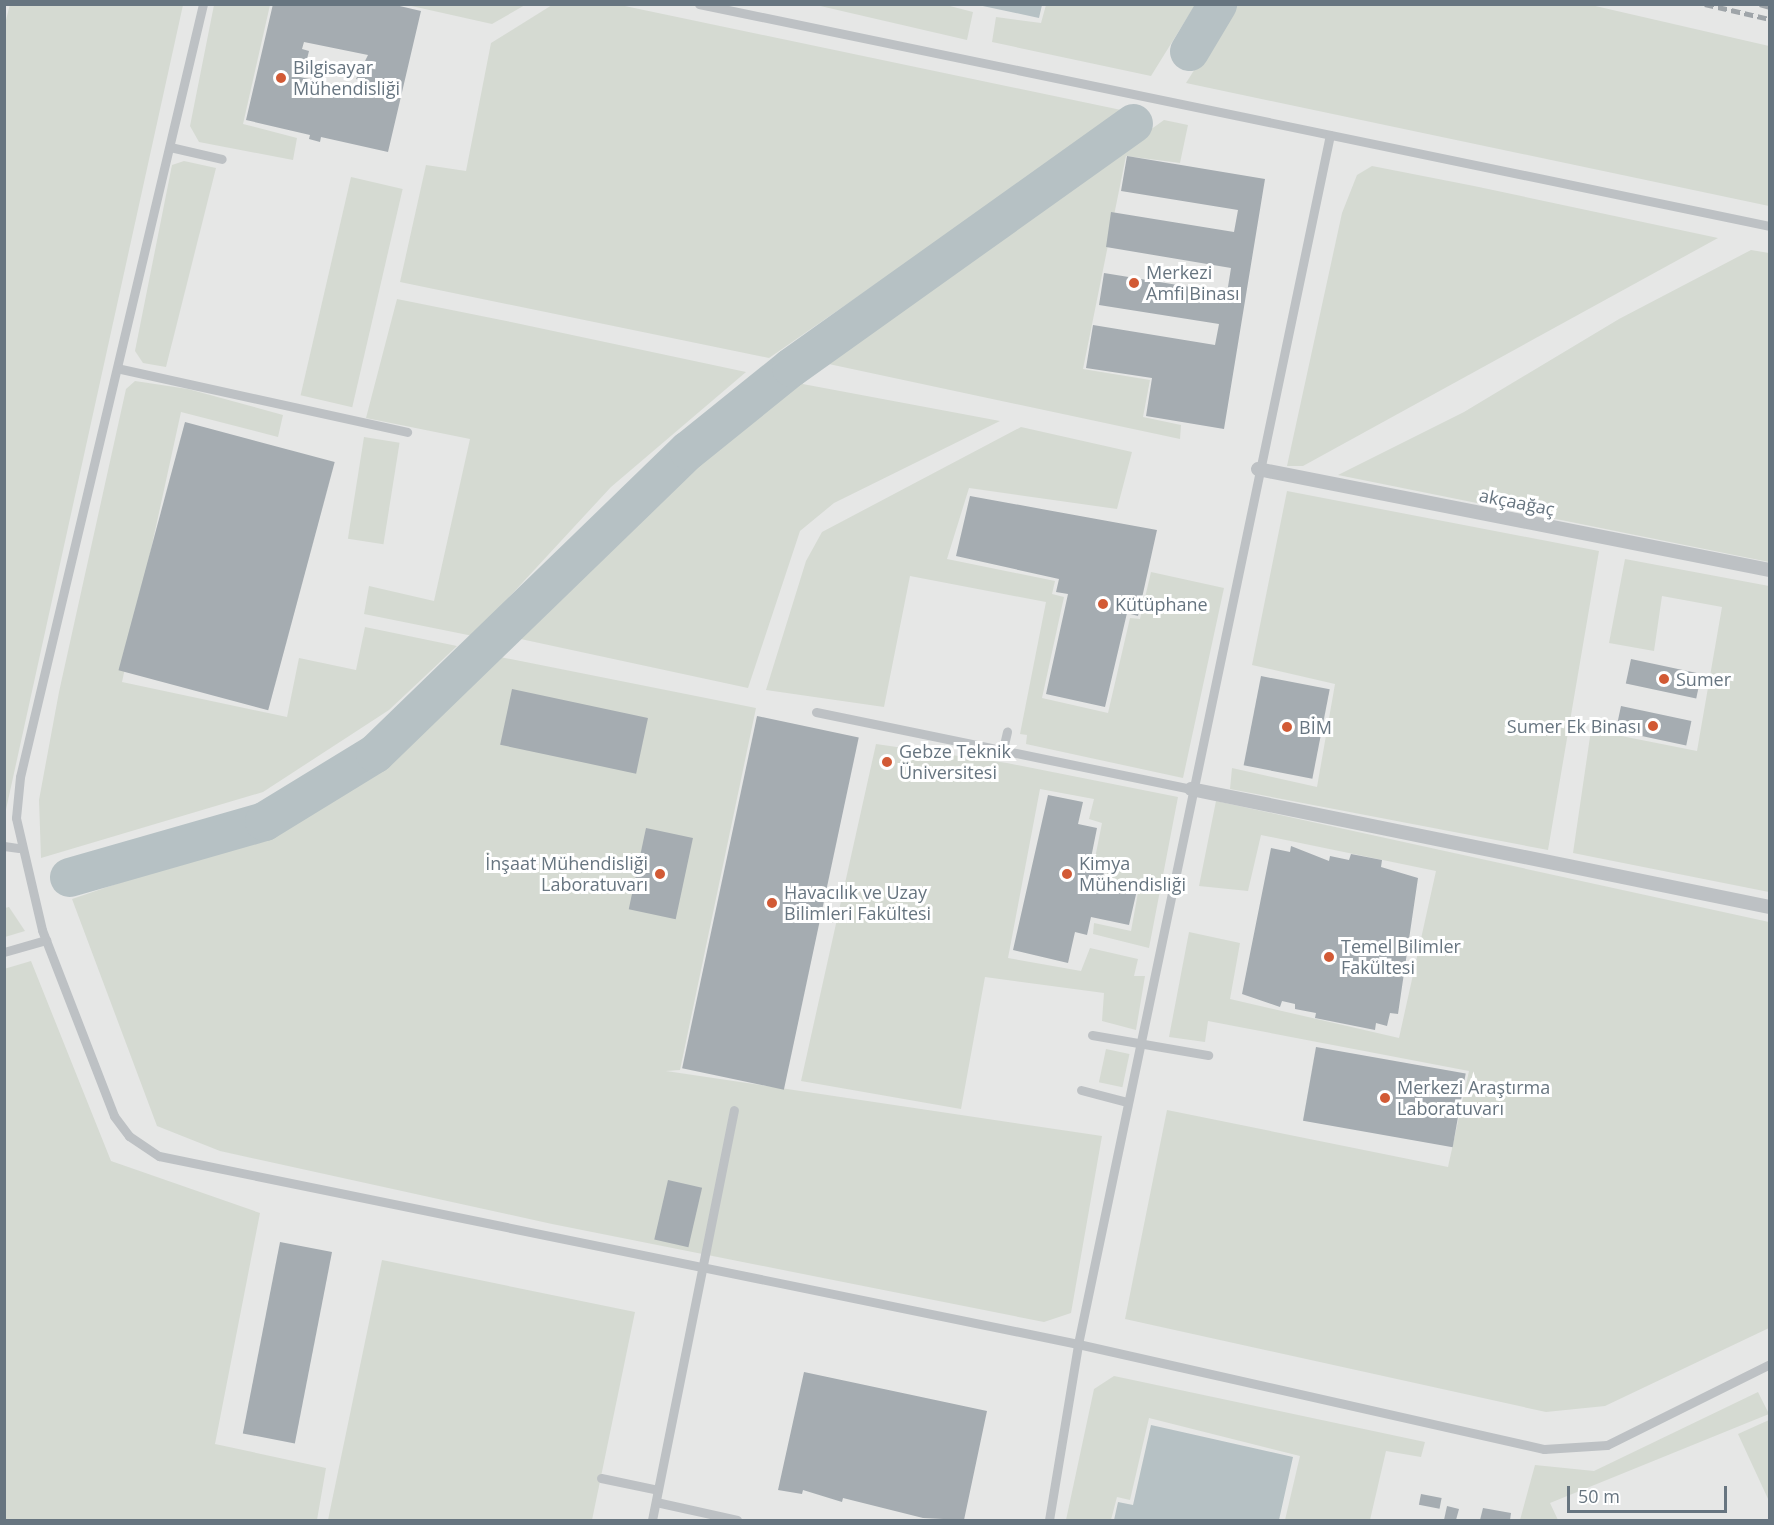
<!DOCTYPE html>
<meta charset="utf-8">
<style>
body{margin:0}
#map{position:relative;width:1774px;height:1525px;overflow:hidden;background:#f5f5f2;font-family:"Open Sans",sans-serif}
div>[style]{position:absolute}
.built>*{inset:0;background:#e6e7e6;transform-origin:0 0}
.green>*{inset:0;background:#d5dad2;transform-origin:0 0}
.water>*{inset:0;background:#b6c1c4}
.river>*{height:39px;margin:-19.5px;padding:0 19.5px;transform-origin:19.5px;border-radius:19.5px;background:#b6c1c4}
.building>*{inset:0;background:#a5acb1;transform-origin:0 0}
.service>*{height:9px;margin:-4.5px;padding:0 4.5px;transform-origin:4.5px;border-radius:4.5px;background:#bdc1c4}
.pedestrian>*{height:14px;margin:-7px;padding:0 7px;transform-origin:7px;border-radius:7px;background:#bdc1c4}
.rail>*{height:4.5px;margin-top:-2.25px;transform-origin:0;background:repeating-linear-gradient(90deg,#9fa5a9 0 9px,transparent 0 13.5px)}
.dots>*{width:16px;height:16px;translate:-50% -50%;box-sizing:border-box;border:3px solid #fff;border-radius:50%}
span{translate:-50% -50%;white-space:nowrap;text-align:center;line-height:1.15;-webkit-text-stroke:6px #fff;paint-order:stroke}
.poi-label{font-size:18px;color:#677580}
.left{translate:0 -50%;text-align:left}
.right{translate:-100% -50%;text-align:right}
.street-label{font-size:18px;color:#677580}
.frame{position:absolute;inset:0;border:6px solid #677580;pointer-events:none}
.scale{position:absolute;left:1567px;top:1486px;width:160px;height:27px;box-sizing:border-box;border:3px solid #677580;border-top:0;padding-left:8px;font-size:18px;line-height:21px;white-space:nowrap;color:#677580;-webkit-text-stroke:4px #fff;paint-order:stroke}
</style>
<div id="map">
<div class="built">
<i style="left:5px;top:5px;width:1764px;height:1515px"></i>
</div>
<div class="green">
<i style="clip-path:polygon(10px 4px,183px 5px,5px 814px,4px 28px)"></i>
<i style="clip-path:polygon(1236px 4px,1591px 5px,1769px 46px,1769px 206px,1186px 83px)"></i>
<i style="clip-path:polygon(214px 5px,270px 5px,243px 124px,297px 138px,293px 160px,199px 142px,190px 126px)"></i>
<i style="clip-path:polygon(407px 5px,525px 5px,492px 24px)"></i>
<i style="clip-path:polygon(552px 5px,620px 5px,1126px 111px,769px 358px,400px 282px,426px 165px,466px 171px,491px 43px)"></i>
<i style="clip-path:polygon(816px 5px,946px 5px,973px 12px,967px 40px)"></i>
<i style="clip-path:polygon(1046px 5px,1046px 4px,1195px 5px,1151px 76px,992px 42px,996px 17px,1041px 23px)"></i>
<i style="clip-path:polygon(1164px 120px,1188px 125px,1180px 163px,1126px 156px,1083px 369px,1150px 380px,1143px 417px,1181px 425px,1180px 439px,824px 363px)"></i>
<i style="clip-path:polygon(184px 161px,216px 168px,166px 367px,143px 363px,135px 351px,172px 165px)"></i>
<i style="clip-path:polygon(1372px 166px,1474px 186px,1718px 238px,1303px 466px,1287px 466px,1342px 213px,1357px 175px)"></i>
<i style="left:351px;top:177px;width:53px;height:224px;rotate:13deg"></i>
<i style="clip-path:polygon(1751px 250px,1769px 253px,1769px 562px,1338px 475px,1464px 412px,1619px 319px)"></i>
<i style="clip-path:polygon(397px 299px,511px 322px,746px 372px,611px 487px,473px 636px,364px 614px,369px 586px,434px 601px,470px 439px,366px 418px)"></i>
<i style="clip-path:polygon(135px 381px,188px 389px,283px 415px,278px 437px,181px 412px,122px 682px,287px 717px,299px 658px,356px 670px,365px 627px,457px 646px,389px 710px,263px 792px,41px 858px,39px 800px,59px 692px,126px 389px)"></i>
<i style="clip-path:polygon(792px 382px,1000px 421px,834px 503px,800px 531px,748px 688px,516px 638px,695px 460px)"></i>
<i style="clip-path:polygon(1021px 427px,1132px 452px,1117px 509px,969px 488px,947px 559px,1055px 581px,1052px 594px,1064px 597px,1042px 698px,1108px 713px,1130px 618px,1140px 619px,1151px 572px,1224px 588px,1183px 778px,1026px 744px,1027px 735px,1020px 734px,1046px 602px,910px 576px,884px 707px,766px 690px,806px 561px,822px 532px)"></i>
<i style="left:364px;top:437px;width:36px;height:103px;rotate:9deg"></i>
<i style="clip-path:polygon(1287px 491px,1599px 551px,1548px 850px,1230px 789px,1232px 768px,1317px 787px,1335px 684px,1252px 665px)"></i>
<i style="clip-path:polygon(1625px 559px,1769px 586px,1769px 892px,1573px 853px,1591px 730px,1697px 751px,1722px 607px,1662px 596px,1654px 651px,1609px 643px)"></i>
<i style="clip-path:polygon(495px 656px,756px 708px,680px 1070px,666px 1071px,1102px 1136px,1071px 1313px,1044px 1322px,552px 1224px,220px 1151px,157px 1126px,72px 899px,275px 830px,391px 751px)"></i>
<i style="clip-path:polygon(876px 744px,1007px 763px,1178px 797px,1149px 948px,1093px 934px,1094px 923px,1131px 931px,1139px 887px,1106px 879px,1109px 862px,1095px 858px,1102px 823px,1089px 819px,1094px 799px,1040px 789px,1008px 958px,1081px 971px,1090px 948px,1138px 959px,1134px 976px,1145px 976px,1136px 1030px,1102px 1021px,1104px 993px,985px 977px,961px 1109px,801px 1081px)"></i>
<i style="clip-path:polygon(1216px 801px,1769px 922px,1769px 1328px,1605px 1406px,1546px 1412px,1125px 1319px,1167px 1110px,1448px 1167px,1469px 1071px,1208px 1021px,1205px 1042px,1169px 1037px,1189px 932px,1240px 943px,1230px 999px,1399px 1038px,1436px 871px,1261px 835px,1248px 891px,1199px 886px)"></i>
<i style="clip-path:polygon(9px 907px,25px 931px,5px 937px,5px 908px)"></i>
<i style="clip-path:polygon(31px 961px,111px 1161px,260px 1213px,215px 1444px,326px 1468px,317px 1520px,5px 1520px,4px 969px)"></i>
<i style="left:1106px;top:1049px;width:24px;height:34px;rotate:12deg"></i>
<i style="clip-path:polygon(382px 1260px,635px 1312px,592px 1520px,328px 1520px)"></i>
<i style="clip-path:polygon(1114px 1376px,1425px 1442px,1421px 1457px,1386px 1451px,1370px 1520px,1285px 1520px,1300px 1456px,1149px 1418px,1130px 1500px,1117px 1497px,1111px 1520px,1066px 1520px,1094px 1389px)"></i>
<i style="clip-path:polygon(1758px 1392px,1769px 1414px,1550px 1503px,1558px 1520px,1520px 1520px,1535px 1465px,1594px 1471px)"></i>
<i style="clip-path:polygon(1769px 1420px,1769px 1501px,1738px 1434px)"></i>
</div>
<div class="water">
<i style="clip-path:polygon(978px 5px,1042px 5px,1039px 18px)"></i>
<i style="clip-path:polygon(1151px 1425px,1293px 1457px,1279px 1520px,1114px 1520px,1118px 1502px,1133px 1505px)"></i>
</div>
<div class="river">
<i style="left:1189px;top:51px;width:55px;rotate:-59.2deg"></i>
<i style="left:69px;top:877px;width:203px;rotate:-16deg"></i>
<i style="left:264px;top:821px;width:130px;rotate:-31.5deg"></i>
<i style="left:375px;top:753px;width:436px;rotate:-44.1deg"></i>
<i style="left:688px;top:450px;width:132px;rotate:-38.9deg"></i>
<i style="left:791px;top:367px;width:420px;rotate:-35.5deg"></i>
</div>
<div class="building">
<i style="clip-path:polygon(evenodd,273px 4px,391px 4px,421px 11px,388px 152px,321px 137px,320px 142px,309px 139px,310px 135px,246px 120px,273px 4px,304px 42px,368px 55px,356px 79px,363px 81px,361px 90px,295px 76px,298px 65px,305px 67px,309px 51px,302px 49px,304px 42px)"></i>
<i style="clip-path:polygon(1127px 156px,1265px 179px,1224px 429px,1146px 416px,1152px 378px,1086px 368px,1093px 325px,1215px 345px,1219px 324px,1099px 305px,1104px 273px,1227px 293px,1231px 268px,1106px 247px,1111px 212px,1234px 232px,1238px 210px,1121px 191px)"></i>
<i style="left:185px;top:422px;width:155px;height:257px;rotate:15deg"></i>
<i style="clip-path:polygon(970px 496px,1157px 530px,1138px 616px,1127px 613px,1105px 707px,1046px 694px,1068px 594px,1056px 592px,1059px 579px,956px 556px)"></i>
<i style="left:1631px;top:659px;width:72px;height:25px;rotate:12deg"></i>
<i style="left:1261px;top:676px;width:70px;height:91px;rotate:11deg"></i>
<i style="left:512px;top:689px;width:139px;height:57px;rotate:12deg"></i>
<i style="left:1621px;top:706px;width:72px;height:25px;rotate:12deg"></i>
<i style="left:757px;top:716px;width:104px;height:360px;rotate:12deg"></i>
<i style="clip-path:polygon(1048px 795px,1083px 802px,1078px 824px,1097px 828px,1090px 863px,1105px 866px,1102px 883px,1137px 890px,1129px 925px,1091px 917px,1087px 935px,1075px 932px,1068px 963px,1013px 950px)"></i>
<i style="left:646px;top:828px;width:48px;height:83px;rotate:12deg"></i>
<i style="clip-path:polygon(1291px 846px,1329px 861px,1330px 856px,1349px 860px,1351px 854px,1382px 860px,1381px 867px,1418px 878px,1398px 1014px,1390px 1013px,1387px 1026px,1376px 1023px,1375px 1030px,1315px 1018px,1316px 1013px,1295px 1009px,1295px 1004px,1282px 1001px,1280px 1007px,1242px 994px,1271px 848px,1290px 852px)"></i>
<i style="left:1316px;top:1047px;width:152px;height:75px;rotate:10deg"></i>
<i style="left:668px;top:1180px;width:35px;height:61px;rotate:13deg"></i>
<i style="left:280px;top:1242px;width:53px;height:195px;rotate:11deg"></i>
<i style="clip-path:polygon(804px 1372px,987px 1411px,964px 1520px,923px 1518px,843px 1498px,842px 1502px,803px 1490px,802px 1494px,778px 1490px)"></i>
<i style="left:1421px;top:1494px;width:21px;height:11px;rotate:11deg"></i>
<i style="clip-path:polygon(1447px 1506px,1459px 1509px,1456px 1520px,1444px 1520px)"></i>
<i style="clip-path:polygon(1483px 1508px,1511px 1513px,1510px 1520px,1480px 1520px)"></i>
</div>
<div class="service">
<i style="left:203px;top:4px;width:794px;rotate:103.32deg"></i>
<i style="left:20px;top:777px;width:41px;rotate:95.6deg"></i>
<i style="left:16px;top:818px;width:115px;rotate:76.9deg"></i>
<i style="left:42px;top:930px;width:199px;rotate:68.8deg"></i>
<i style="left:114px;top:1116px;width:25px;rotate:53deg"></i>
<i style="left:129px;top:1136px;width:36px;rotate:34deg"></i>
<i style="left:159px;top:1156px;width:938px;rotate:11.56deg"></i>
<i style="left:1078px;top:1344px;width:478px;rotate:12.7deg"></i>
<i style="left:1544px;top:1449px;width:63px;rotate:-3.6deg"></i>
<i style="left:1607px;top:1445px;width:182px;rotate:-26.4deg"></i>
<i style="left:699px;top:4px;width:1094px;rotate:11.71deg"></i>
<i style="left:170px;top:147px;width:53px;rotate:13deg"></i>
<i style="left:121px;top:369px;width:293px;rotate:12.4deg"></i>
<i style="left:816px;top:712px;width:383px;rotate:11.6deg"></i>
<i style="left:1003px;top:749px;width:18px;rotate:-77deg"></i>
<i style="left:4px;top:846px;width:15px;rotate:8deg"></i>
<i style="left:4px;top:952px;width:44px;rotate:-15.9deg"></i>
<i style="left:1092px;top:1035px;width:118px;rotate:9.8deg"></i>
<i style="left:1081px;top:1090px;width:48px;rotate:14.6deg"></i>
<i style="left:601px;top:1478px;width:58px;rotate:11.9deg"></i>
<i style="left:656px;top:1502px;width:83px;rotate:12.5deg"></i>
<i style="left:652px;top:1520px;width:418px;rotate:-78.7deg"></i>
<i style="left:1049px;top:1520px;width:178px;rotate:-80.6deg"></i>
<i style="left:1078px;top:1344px;width:1235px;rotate:-78.23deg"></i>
</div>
<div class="pedestrian">
<i style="left:1258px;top:469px;width:522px;rotate:11.16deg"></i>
<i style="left:1191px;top:789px;width:591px;rotate:11.52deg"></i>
</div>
<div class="rail">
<i style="left:1705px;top:4px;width:67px;rotate:13deg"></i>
<i style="left:1760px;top:4px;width:10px;rotate:17deg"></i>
</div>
<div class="dots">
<i style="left:281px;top:78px;background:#d25a35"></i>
<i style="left:1134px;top:283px;background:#d25a35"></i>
<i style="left:1103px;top:604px;background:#d25a35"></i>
<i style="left:1664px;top:679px;background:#d25a35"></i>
<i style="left:1653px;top:726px;background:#d25a35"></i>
<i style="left:1287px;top:727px;background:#d25a35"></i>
<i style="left:887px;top:762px;background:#d25a35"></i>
<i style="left:660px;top:874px;background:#d25a35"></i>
<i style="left:1067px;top:874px;background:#d25a35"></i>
<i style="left:772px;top:903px;background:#d25a35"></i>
<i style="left:1329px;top:957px;background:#d25a35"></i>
<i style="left:1385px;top:1098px;background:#d25a35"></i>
</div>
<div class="poi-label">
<span class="left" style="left:293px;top:78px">Bilgisayar<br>Mühendisliği</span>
<span class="left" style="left:1146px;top:283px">Merkezi<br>Amfi Binası</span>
<span class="left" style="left:1115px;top:604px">Kütüphane</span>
<span class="left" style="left:1676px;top:679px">Sumer</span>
<span class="right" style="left:1641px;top:726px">Sumer Ek Binası</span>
<span class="left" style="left:1299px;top:727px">BİM</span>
<span class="left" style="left:899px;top:762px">Gebze Teknik<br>Üniversitesi</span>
<span class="right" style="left:648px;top:874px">İnşaat Mühendisliği<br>Laboratuvarı</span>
<span class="left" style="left:1079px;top:874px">Kimya<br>Mühendisliği</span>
<span class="left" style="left:784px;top:903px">Havacılık ve Uzay<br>Bilimleri Fakültesi</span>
<span class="left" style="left:1341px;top:957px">Temel Bilimler<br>Fakültesi</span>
<span class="left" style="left:1397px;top:1098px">Merkezi Araştırma<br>Laboratuvarı</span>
</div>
<div class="street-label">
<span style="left:1517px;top:502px;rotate:11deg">akçaağaç</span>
</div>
<div class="frame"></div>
<div class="scale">50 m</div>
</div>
